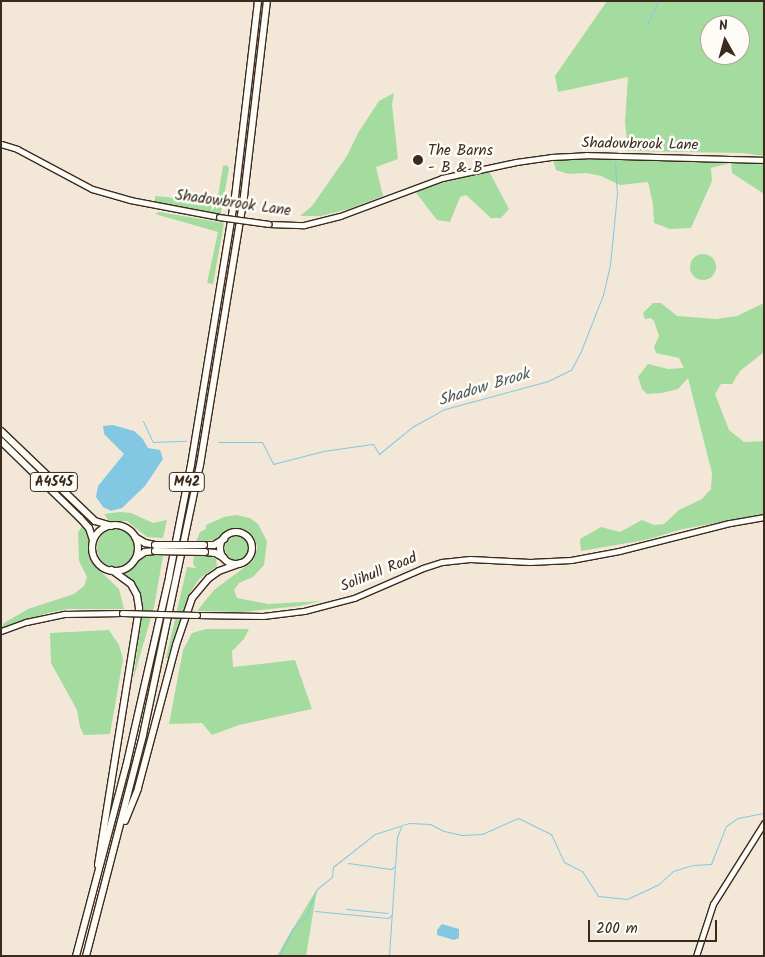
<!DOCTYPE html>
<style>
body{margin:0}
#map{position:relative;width:765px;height:957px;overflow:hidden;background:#f3e8d8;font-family:Kalam,sans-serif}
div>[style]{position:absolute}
.green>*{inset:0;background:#a4db9e}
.round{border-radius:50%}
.water>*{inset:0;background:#82c8e3}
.stream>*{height:1px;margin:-0.5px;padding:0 0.5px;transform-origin:0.5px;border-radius:0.5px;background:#82c8e3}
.roads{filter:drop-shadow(1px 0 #3b2a1e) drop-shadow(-1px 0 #3b2a1e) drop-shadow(0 1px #3b2a1e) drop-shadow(0 -1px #3b2a1e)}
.secondary>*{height:5px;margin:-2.5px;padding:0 2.5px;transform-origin:2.5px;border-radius:2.5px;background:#fdfcf7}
.highway>*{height:6px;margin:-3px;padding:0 3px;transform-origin:3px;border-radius:3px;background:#fdfcf7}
.highway>.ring{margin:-3px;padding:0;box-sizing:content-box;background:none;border:6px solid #fdfcf7;border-radius:50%}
.bridges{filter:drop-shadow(1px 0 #3b2a1e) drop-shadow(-1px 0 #3b2a1e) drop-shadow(0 1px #3b2a1e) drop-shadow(0 -1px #3b2a1e)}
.secondary-bridge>*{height:5px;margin:-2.5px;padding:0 2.5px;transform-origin:2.5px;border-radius:2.5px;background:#fdfcf7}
.highway-bridge>*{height:6px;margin:-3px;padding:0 3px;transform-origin:3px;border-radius:3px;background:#fdfcf7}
.dots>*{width:14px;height:14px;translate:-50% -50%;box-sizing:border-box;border:2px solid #fdfcf7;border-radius:50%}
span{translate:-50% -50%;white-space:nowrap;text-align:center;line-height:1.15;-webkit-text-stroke:5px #fdfcf7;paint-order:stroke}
.shield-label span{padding:1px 4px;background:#fdfcf7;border:1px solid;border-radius:4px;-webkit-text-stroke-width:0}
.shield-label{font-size:14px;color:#3b2a1e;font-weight:700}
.street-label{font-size:15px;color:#3b2a1e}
.poi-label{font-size:15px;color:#3b2a1e}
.left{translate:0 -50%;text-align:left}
.water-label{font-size:16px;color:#505959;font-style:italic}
.frame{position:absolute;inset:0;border:2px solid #3b2a1e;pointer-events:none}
.north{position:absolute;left:700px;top:15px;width:50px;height:50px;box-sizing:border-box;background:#fdfcf7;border:1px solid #afa8a0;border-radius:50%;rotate:353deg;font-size:14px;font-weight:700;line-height:20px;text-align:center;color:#3b2a1e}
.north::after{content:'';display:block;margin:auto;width:18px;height:22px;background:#3b2a1e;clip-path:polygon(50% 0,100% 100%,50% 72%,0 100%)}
.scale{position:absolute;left:588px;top:920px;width:129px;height:22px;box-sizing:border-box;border:2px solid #3b2a1e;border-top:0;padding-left:6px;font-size:15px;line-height:18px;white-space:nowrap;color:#3b2a1e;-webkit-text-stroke:4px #fdfcf7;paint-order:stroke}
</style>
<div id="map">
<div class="green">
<i style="clip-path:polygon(evenodd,607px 1px,764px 1px,764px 156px,743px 153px,628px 151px,625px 122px,628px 77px,558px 92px,555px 76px,607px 1px,710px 25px,740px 25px,740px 55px,710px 55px,710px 25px)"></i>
<i style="clip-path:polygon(394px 93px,392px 104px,398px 159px,376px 167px,383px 196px,349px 209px,321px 216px,300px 216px,312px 206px,347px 156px,358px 133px,379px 101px)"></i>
<i style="clip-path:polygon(585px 159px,764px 163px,764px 194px,732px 173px,731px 163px,711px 168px,712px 181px,691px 228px,670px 229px,654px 223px,653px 204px,648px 182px,620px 185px,601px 176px,586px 173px,568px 174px,556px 170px,553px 160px)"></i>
<i style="clip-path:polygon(227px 165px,229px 168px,221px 213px,217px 215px,155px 202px,155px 196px,217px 202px,223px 166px)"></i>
<i style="clip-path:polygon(489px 171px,509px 209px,501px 218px,491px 218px,466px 195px,460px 197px,450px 222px,437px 220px,414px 190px)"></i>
<i style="clip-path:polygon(159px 212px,224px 223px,213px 284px,207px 283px,218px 232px,155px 214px)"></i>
<i class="round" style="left:690px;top:254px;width:26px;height:26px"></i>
<i style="clip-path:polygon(653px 303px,661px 303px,677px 316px,716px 319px,737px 316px,764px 303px,764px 352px,740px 371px,732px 384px,721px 384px,715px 394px,729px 430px,744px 442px,764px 441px,764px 514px,683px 529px,645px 540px,581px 551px,580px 539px,601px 527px,620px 532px,642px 520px,654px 525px,664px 524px,679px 510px,702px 499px,711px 489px,712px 473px,688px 378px,678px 389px,662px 393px,647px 394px,642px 389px,638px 377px,648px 364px,668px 369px,684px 368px,679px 358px,656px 353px,654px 347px,659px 336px,654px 321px,651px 318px,645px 319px,643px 313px)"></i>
<i style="clip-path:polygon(120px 512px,131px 513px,153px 523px,167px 520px,163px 538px,147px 537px,127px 521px,109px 521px,104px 514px)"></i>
<i style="clip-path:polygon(236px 515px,250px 518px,258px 524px,267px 541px,264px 565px,253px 577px,239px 583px,234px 590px,237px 598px,268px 604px,322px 601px,299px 606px,243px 612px,197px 611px,214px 590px,253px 561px,257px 548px,256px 542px,249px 532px,244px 529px,233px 528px,214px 540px,196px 542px,200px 532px,206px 529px,206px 525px,224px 517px)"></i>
<i style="clip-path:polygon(82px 526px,88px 533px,88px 554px,97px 568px,119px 589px,124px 609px,68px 609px,48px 613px,1px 628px,4px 623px,28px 609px,74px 594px,84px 586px,87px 577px,79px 561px,78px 533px)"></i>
<i class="round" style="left:97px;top:529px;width:38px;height:38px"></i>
<i class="round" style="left:225px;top:536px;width:24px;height:24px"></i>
<i style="clip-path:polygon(194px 554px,207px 555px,216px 559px,217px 566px,199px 579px,188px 596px,170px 659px,166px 658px,187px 567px,196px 568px,193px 564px)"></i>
<i style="clip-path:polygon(150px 555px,163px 556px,154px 607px,133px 680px,143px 609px,142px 598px,134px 582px,124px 573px,141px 559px)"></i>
<i style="clip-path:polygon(206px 629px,249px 629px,244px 639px,232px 651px,233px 667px,295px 660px,312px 709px,239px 725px,212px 735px,202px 723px,169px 724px,183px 650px,192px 633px)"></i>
<i style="clip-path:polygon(109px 630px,119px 645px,123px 659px,110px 734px,84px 735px,80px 727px,77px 710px,51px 663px,50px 633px)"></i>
<i style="clip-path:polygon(317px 889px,306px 956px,277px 956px,289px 935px)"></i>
</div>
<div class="water">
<i style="clip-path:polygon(113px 425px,134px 431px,142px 438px,148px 448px,160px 450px,163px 459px,145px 486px,122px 508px,111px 511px,103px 507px,96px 497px,98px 486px,124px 454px,104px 434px,103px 426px)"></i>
<i style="clip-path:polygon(442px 924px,459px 929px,459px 938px,454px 940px,437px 935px,437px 930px)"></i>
</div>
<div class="stream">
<i style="left:647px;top:25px;width:26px;rotate:-65deg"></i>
<i style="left:143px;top:421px;width:23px;rotate:65deg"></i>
<i style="left:153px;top:442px;width:33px;rotate:-2deg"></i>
<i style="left:218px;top:442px;width:44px"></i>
<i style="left:262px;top:442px;width:25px;rotate:63deg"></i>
<i style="left:273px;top:464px;width:52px;rotate:-14.6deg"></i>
<i style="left:323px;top:451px;width:50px;rotate:-8deg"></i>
<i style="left:373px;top:444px;width:12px;rotate:59deg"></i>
<i style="left:379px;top:454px;width:43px;rotate:-39.3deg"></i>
<i style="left:412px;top:427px;width:38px;rotate:-29deg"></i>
<i style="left:445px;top:409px;width:107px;rotate:-15.2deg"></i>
<i style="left:548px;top:381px;width:25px;rotate:-26deg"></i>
<i style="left:571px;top:370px;width:21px;rotate:-62deg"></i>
<i style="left:581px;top:351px;width:60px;rotate:-68.6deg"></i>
<i style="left:603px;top:295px;width:31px;rotate:-77deg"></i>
<i style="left:610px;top:265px;width:71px;rotate:-84.4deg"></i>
<i style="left:617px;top:194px;width:32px;rotate:-94deg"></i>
<i style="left:348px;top:863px;width:43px;rotate:7.9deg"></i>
<i style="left:391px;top:869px;width:4px;rotate:-34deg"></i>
<i style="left:346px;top:909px;width:42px;rotate:5.4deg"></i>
<i style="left:315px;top:911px;width:73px;rotate:5.5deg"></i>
<i style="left:388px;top:918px;width:5px;rotate:-37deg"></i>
<i style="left:279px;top:956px;width:30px;rotate:-64deg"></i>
<i style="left:292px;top:929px;width:19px;rotate:-43deg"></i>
<i style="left:306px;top:916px;width:29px;rotate:-68deg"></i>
<i style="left:317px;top:889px;width:19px;rotate:-39deg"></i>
<i style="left:332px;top:877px;width:10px;rotate:-84deg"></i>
<i style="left:333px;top:867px;width:53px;rotate:-38.2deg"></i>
<i style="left:375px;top:834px;width:36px;rotate:-18deg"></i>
<i style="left:409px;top:823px;width:21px;rotate:3deg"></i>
<i style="left:430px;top:824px;width:16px;rotate:27deg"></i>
<i style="left:444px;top:831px;width:18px;rotate:13deg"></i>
<i style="left:462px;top:835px;width:20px;rotate:-3deg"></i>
<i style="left:482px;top:834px;width:39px;rotate:-24deg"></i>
<i style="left:518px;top:818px;width:37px;rotate:26deg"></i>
<i style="left:551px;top:834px;width:31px;rotate:65deg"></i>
<i style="left:564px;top:862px;width:20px;rotate:27deg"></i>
<i style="left:582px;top:871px;width:30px;rotate:57deg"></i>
<i style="left:598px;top:896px;width:29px;rotate:6deg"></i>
<i style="left:627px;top:899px;width:35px;rotate:-25deg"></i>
<i style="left:659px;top:884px;width:19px;rotate:-43deg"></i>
<i style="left:673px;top:871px;width:21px;rotate:-17deg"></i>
<i style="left:693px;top:865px;width:18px;rotate:-3deg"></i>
<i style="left:711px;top:864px;width:41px;rotate:-68.5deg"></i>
<i style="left:726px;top:826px;width:14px;rotate:-34deg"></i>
<i style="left:738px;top:818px;width:26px;rotate:-11deg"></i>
<i style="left:389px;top:956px;width:90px;rotate:-86.2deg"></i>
<i style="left:395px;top:866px;width:29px;rotate:-86deg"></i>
<i style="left:397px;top:837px;width:11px;rotate:-68deg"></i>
</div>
<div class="roads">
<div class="secondary">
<i style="left:1px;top:144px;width:17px;rotate:17deg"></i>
<i style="left:17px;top:149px;width:85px;rotate:28.1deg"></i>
<i style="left:92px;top:189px;width:40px;rotate:16deg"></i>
<i style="left:130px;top:200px;width:91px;rotate:10.8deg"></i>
<i style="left:269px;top:224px;width:35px;rotate:2deg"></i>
<i style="left:304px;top:225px;width:37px;rotate:-14deg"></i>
<i style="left:340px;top:216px;width:109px;rotate:-20.4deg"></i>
<i style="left:442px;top:178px;width:76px;rotate:-12.2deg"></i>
<i style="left:516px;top:162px;width:35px;rotate:-8deg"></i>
<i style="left:551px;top:157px;width:35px;rotate:-3deg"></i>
<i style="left:586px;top:155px;width:178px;rotate:1.6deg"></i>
<i style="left:197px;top:615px;width:66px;rotate:0.9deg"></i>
<i style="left:263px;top:616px;width:41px;rotate:-7deg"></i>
<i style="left:304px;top:611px;width:52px;rotate:-14.6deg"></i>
<i style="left:354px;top:598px;width:75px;rotate:-23.5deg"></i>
<i style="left:423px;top:568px;width:20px;rotate:-18deg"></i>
<i style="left:442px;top:562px;width:28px;rotate:-6deg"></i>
<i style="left:470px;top:559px;width:60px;rotate:2.9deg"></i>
<i style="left:530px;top:562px;width:41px;rotate:-2.8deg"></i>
<i style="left:571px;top:560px;width:49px;rotate:-10.6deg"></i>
<i style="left:619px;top:551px;width:114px;rotate:-14.2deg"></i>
<i style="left:730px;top:523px;width:35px;rotate:-10deg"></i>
<i style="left:1px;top:631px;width:27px;rotate:-20deg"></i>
<i style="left:26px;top:622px;width:40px;rotate:-12deg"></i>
<i style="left:65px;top:614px;width:57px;rotate:-1deg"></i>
<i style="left:696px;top:956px;width:55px;rotate:-71.9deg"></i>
<i style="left:713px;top:904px;width:96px;rotate:-57.8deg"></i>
</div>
<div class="highway">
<i style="left:1px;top:431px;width:130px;rotate:43.8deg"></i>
<i style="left:95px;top:521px;width:17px;rotate:17deg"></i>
<i style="left:1px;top:441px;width:110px;rotate:44.3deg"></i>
<i style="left:80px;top:518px;width:13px;rotate:48deg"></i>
<i style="left:89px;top:528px;width:13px;rotate:72deg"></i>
<i class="ring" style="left:92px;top:525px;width:40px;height:40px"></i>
<i class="ring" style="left:220px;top:532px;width:26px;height:26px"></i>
<i style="left:135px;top:537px;width:12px;rotate:31deg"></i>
<i style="left:145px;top:543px;width:10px;rotate:11deg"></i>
<i style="left:204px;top:545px;width:10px"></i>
<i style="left:214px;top:545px;width:12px;rotate:-31deg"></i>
<i style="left:205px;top:552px;width:10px;rotate:6deg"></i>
<i style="left:215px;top:553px;width:10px;rotate:29deg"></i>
<i style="left:136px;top:558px;width:11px;rotate:-34deg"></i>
<i style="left:145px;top:552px;width:10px;rotate:-6deg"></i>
<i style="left:125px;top:821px;width:35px;rotate:-68deg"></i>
<i style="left:138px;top:788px;width:148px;rotate:-75.1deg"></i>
<i style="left:176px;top:645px;width:50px;rotate:-71.2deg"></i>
<i style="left:192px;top:598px;width:26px;rotate:-50deg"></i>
<i style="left:209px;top:578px;width:12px;rotate:-35deg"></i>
<i style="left:219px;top:571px;width:23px;rotate:-20deg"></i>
<i style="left:98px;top:865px;width:260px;rotate:-80.9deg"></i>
<i style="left:139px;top:608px;width:13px;rotate:-99deg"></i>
<i style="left:137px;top:595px;width:13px;rotate:-119deg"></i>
<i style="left:131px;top:584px;width:24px;rotate:-144deg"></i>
<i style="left:76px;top:956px;width:196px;rotate:-75.2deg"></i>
<i style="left:126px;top:767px;width:195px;rotate:-77.2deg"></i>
<i style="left:169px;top:577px;width:114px;rotate:-78.9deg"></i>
<i style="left:191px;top:465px;width:272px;rotate:-80.7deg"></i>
<i style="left:235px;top:197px;width:197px;rotate:-83.3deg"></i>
<i style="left:86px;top:956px;width:228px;rotate:-75.5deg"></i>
<i style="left:143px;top:735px;width:276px;rotate:-78.1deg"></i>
<i style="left:200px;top:465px;width:273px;rotate:-80.7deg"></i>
<i style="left:244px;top:196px;width:196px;rotate:-83.3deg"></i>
</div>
</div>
<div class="bridges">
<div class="secondary-bridge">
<i style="left:219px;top:217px;width:50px;rotate:8deg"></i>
<i style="left:122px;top:613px;width:75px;rotate:1.5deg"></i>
</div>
<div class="highway-bridge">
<i style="left:155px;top:545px;width:49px"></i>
<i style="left:155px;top:551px;width:50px;rotate:1.1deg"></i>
</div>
</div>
<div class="dots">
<i style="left:418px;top:160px;background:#3b2a1e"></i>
</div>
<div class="shield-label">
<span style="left:54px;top:482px">A4545</span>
<span style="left:187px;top:482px">M42</span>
</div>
<div class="street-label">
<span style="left:640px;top:145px;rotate:1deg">Shadowbrook Lane</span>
<span style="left:233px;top:204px;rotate:8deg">Shadowbrook Lane</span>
<span style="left:379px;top:573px;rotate:-22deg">Solihull Road</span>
</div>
<div class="poi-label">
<span class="left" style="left:428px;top:160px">The Barns<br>- B &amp; B</span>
</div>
<div class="water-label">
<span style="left:484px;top:388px;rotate:-17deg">Shadow Brook</span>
</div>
<div class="frame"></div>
<div class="north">N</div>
<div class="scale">200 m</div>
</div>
